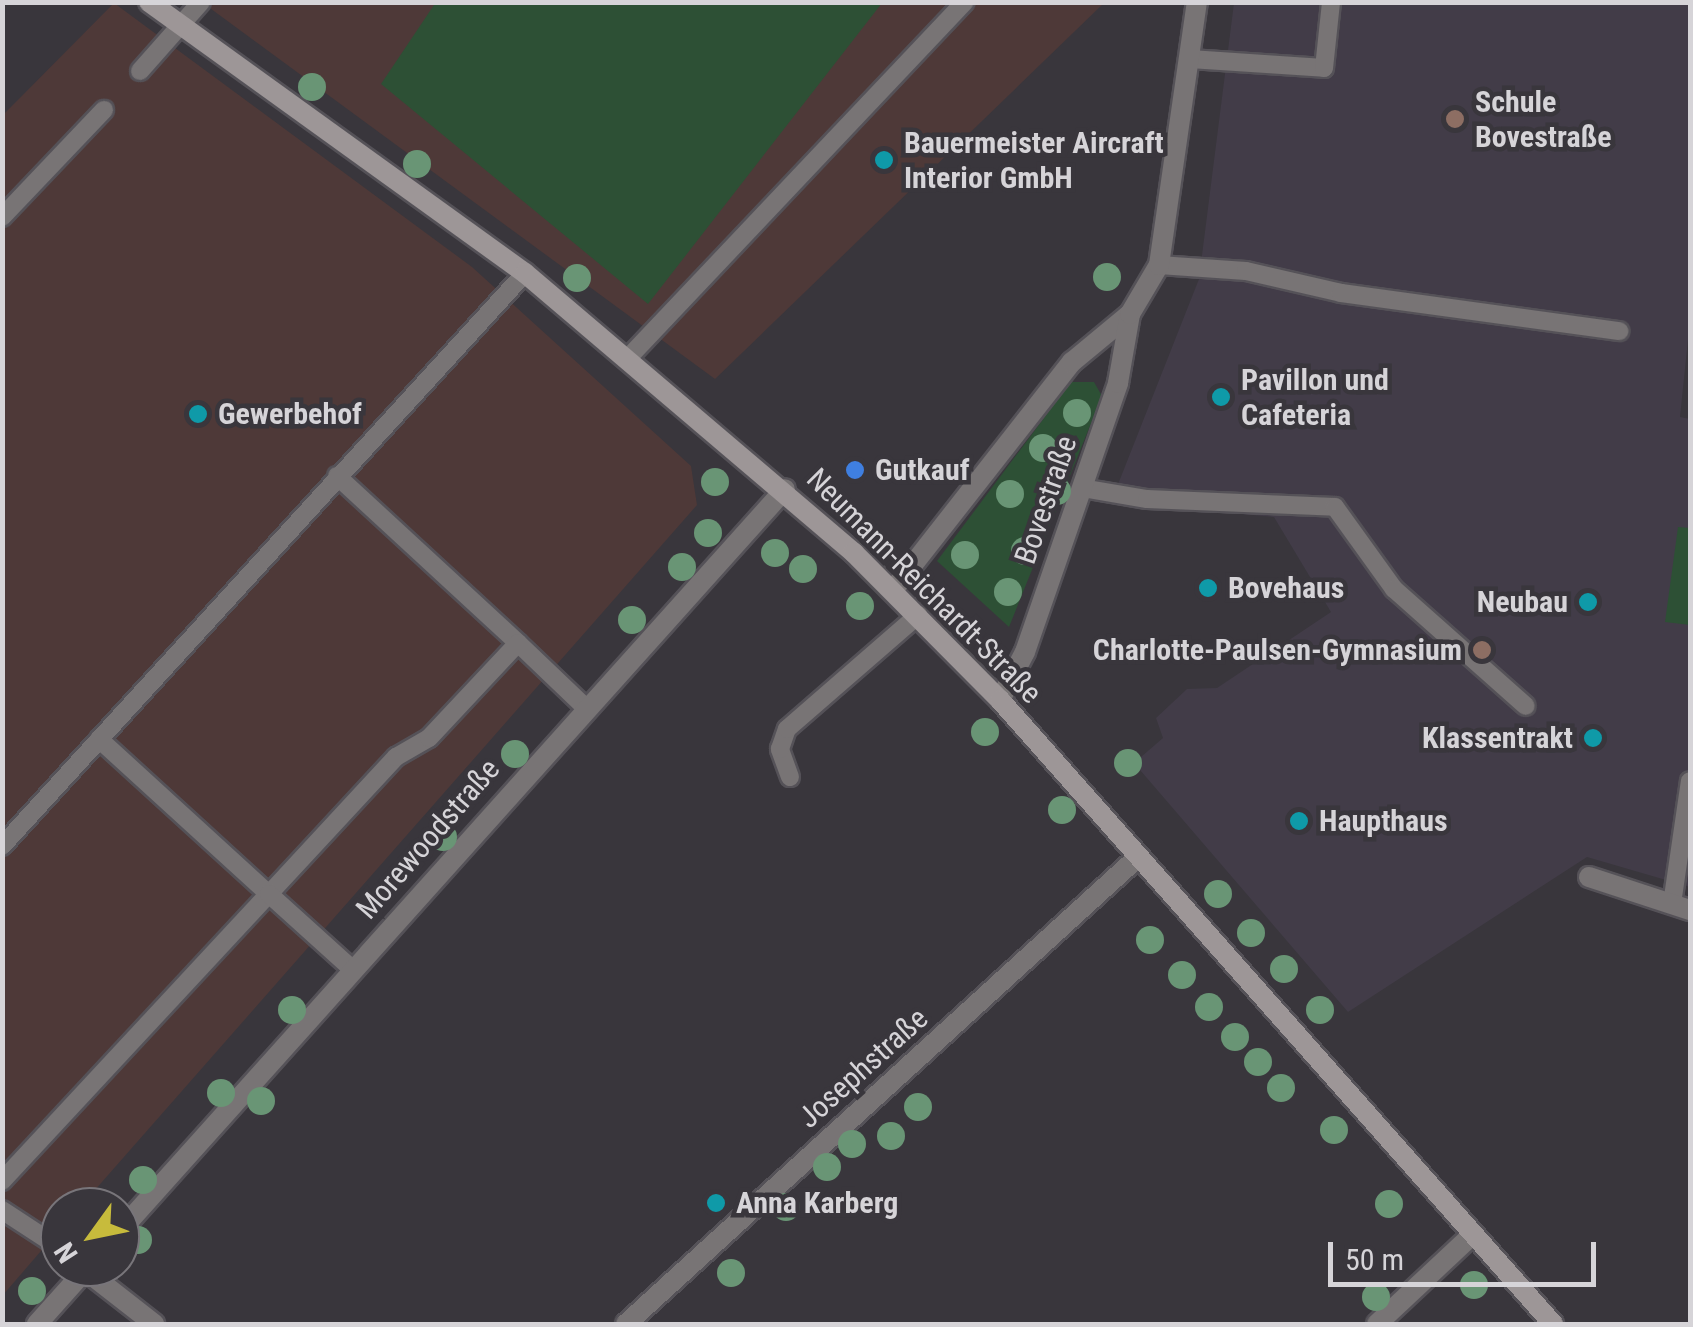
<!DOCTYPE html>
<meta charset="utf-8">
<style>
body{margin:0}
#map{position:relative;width:1693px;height:1327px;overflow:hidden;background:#39363c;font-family:"Roboto Condensed",sans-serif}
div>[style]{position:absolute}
.commercial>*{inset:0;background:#4e3938}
.built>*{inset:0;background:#423c48}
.green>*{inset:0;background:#2d5035}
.roads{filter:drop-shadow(2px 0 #555258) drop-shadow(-2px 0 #555258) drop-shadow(0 2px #555258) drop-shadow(0 -2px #555258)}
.lane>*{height:18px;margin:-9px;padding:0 9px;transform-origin:9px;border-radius:9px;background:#787475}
.street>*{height:20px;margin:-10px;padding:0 10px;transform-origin:10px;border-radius:10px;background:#787475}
.secondary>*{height:20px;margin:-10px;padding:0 10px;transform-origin:10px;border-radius:10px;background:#9d9697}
.trees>*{width:28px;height:28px;margin:-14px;border-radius:50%;background:#699575}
.dots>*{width:28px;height:28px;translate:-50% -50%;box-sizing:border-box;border:5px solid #39363c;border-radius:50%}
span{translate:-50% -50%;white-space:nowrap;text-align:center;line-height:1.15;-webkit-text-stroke:9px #39363c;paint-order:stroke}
.poi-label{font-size:30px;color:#d6d4d8;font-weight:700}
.left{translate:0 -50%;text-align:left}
.right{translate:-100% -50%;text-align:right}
.street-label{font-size:30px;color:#d6d4d8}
.frame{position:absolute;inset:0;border:5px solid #d6d4d8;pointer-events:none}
.north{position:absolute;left:40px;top:1187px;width:100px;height:100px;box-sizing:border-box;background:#39363c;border:2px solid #78757a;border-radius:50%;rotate:237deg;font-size:28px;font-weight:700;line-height:40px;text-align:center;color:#d6d4d8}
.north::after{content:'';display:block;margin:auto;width:35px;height:45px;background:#c7bb3c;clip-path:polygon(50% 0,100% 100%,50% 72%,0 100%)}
.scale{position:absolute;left:1328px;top:1242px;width:268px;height:45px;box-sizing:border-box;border:5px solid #d6d4d8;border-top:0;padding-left:12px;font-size:30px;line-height:35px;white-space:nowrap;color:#d6d4d8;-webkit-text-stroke:8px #39363c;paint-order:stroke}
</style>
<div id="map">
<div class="commercial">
<i style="clip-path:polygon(114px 3px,472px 267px,691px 466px,697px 505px,80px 1207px,60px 1207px,60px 1229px,3px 1295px,2px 116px)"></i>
<i style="clip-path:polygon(203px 3px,1104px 3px,715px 379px)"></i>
</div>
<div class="built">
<i style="clip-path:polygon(1234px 3px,1690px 3px,1690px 320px,1680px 417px,1690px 419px,1690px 887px,1587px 857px,1348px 1012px,1134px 763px,1163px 738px,1156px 718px,1187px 689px,1217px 688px,1331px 612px,1274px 517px,1111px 502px,1199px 279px)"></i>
</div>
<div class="green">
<i style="clip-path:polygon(436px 2px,882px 2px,882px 3px,648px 304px,381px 84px)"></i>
<i style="clip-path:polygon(1071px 382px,1094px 382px,1102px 396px,1009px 627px,937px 561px)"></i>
<i style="clip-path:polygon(1678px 527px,1690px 528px,1690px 625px,1665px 622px)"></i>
</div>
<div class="roads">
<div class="lane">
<i style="left:1190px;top:59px;width:134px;rotate:3.8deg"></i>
<i style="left:1324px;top:68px;width:66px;rotate:-83.9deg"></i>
<i style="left:140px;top:71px;width:92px;rotate:-48.5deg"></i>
<i style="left:2px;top:217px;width:148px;rotate:-46.4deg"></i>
<i style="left:1159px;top:265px;width:87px;rotate:3.9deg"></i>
<i style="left:1246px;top:271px;width:98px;rotate:13deg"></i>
<i style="left:1341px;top:293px;width:281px;rotate:7.8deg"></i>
<i style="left:628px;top:358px;width:490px;rotate:-46.6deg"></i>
<i style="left:337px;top:476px;width:246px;rotate:42.7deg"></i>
<i style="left:1082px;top:488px;width:66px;rotate:9.6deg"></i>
<i style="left:1147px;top:499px;width:188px;rotate:2.4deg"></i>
<i style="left:1335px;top:507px;width:101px;rotate:54.3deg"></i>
<i style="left:1394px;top:589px;width:176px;rotate:41.6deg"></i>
<i style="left:99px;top:739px;width:230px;rotate:42.4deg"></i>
<i style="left:269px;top:894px;width:187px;rotate:-47.2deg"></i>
<i style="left:396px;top:757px;width:38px;rotate:-30deg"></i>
<i style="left:429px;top:738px;width:130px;rotate:-46.9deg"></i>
<i style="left:518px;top:643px;width:91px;rotate:43.7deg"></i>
<i style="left:790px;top:777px;width:30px;rotate:-110deg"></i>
<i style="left:780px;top:749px;width:21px;rotate:-71deg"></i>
<i style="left:787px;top:729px;width:174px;rotate:-41deg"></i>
<i style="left:2px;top:846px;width:776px;rotate:-47.61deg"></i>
<i style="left:1672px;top:904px;width:124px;rotate:-81.7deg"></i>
<i style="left:2px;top:1181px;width:392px;rotate:-47.1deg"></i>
<i style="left:269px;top:894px;width:113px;rotate:42.1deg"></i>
<i style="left:2px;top:1210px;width:69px;rotate:33.2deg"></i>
</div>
<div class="street">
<i style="left:893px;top:590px;width:290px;rotate:-51.9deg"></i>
<i style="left:1072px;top:362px;width:75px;rotate:-39.6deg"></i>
<i style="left:1000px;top:700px;width:54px;rotate:-62.5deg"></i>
<i style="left:1025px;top:652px;width:285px;rotate:-70.9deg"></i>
<i style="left:1118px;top:383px;width:70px;rotate:-80.1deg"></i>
<i style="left:1130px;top:314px;width:57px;rotate:-59.4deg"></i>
<i style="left:1159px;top:265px;width:266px;rotate:-81.8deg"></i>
<i style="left:1589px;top:877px;width:106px;rotate:18.1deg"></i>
<i style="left:120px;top:1231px;width:996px;rotate:-48.13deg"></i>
<i style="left:85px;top:1270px;width:88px;rotate:38deg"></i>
<i style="left:37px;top:1324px;width:76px;rotate:-48.2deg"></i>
<i style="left:626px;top:1324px;width:694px;rotate:-42.37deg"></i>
<i style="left:1377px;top:1324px;width:129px;rotate:-43.1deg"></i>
</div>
<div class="secondary">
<i style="left:149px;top:2px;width:463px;rotate:35.8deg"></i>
<i style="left:525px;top:273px;width:432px;rotate:40.4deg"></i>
<i style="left:854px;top:553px;width:207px;rotate:45.2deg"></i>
<i style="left:1000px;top:700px;width:834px;rotate:48.45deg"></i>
</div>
</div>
<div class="trees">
<i style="left:312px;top:87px"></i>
<i style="left:417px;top:164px"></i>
<i style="left:1107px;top:277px"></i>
<i style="left:577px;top:278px"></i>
<i style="left:1077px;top:413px"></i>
<i style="left:1043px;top:448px"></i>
<i style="left:715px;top:482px"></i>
<i style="left:1057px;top:491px"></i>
<i style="left:1010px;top:494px"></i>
<i style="left:708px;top:533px"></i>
<i style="left:1025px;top:551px"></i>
<i style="left:775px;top:553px"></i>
<i style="left:965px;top:555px"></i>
<i style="left:682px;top:567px"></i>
<i style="left:803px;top:569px"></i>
<i style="left:1008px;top:592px"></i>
<i style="left:860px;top:606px"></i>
<i style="left:632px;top:620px"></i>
<i style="left:985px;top:732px"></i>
<i style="left:515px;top:754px"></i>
<i style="left:1128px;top:763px"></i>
<i style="left:1062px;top:810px"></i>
<i style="left:443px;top:837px"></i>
<i style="left:1218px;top:894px"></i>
<i style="left:1251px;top:933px"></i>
<i style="left:1150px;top:940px"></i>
<i style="left:1284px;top:969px"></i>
<i style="left:1182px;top:975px"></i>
<i style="left:1209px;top:1007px"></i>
<i style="left:292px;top:1010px"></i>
<i style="left:1320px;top:1010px"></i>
<i style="left:1235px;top:1037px"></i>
<i style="left:1258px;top:1062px"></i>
<i style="left:1281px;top:1088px"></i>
<i style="left:221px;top:1093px"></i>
<i style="left:261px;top:1101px"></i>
<i style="left:918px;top:1107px"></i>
<i style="left:1334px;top:1130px"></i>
<i style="left:891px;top:1136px"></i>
<i style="left:852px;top:1144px"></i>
<i style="left:827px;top:1167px"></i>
<i style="left:143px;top:1180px"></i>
<i style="left:1389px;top:1204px"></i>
<i style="left:786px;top:1207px"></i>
<i style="left:138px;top:1240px"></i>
<i style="left:731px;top:1273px"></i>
<i style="left:1474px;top:1285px"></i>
<i style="left:32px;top:1291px"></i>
<i style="left:1376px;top:1297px"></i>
</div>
<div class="dots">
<i style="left:1455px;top:119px;background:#8d6e63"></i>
<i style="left:884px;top:160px;background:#0f9aa8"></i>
<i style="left:1221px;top:397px;background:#0f9aa8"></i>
<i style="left:198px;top:414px;background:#0f9aa8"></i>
<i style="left:855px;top:470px;background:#3f7fe0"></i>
<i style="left:1208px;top:588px;background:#0f9aa8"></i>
<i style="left:1588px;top:602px;background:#0f9aa8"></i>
<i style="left:1482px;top:650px;background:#8d6e63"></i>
<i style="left:1593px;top:738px;background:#0f9aa8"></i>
<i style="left:1299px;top:821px;background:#0f9aa8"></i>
<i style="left:716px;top:1203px;background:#0f9aa8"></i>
</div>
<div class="poi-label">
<span class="left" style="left:1475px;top:119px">Schule<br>Bovestraße</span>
<span class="left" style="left:904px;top:160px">Bauermeister Aircraft<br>Interior GmbH</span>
<span class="left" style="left:1241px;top:397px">Pavillon und<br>Cafeteria</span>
<span class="left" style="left:218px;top:414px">Gewerbehof</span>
<span class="left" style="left:875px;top:470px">Gutkauf</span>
<span class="left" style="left:1228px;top:588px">Bovehaus</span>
<span class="right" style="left:1568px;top:602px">Neubau</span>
<span class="right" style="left:1462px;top:650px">Charlotte-Paulsen-Gymnasium</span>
<span class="right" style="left:1573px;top:738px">Klassentrakt</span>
<span class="left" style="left:1319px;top:821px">Haupthaus</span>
<span class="left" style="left:736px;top:1203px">Anna Karberg</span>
</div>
<div class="street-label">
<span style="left:1046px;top:500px;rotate:-71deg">Bovestraße</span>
<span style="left:924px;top:586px;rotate:45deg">Neumann-Reichardt-Straße</span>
<span style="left:428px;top:839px;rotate:-49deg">Morewoodstraße</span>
<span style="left:863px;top:1068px;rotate:-42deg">Josephstraße</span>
</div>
<div class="frame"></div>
<div class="north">N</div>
<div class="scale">50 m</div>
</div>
